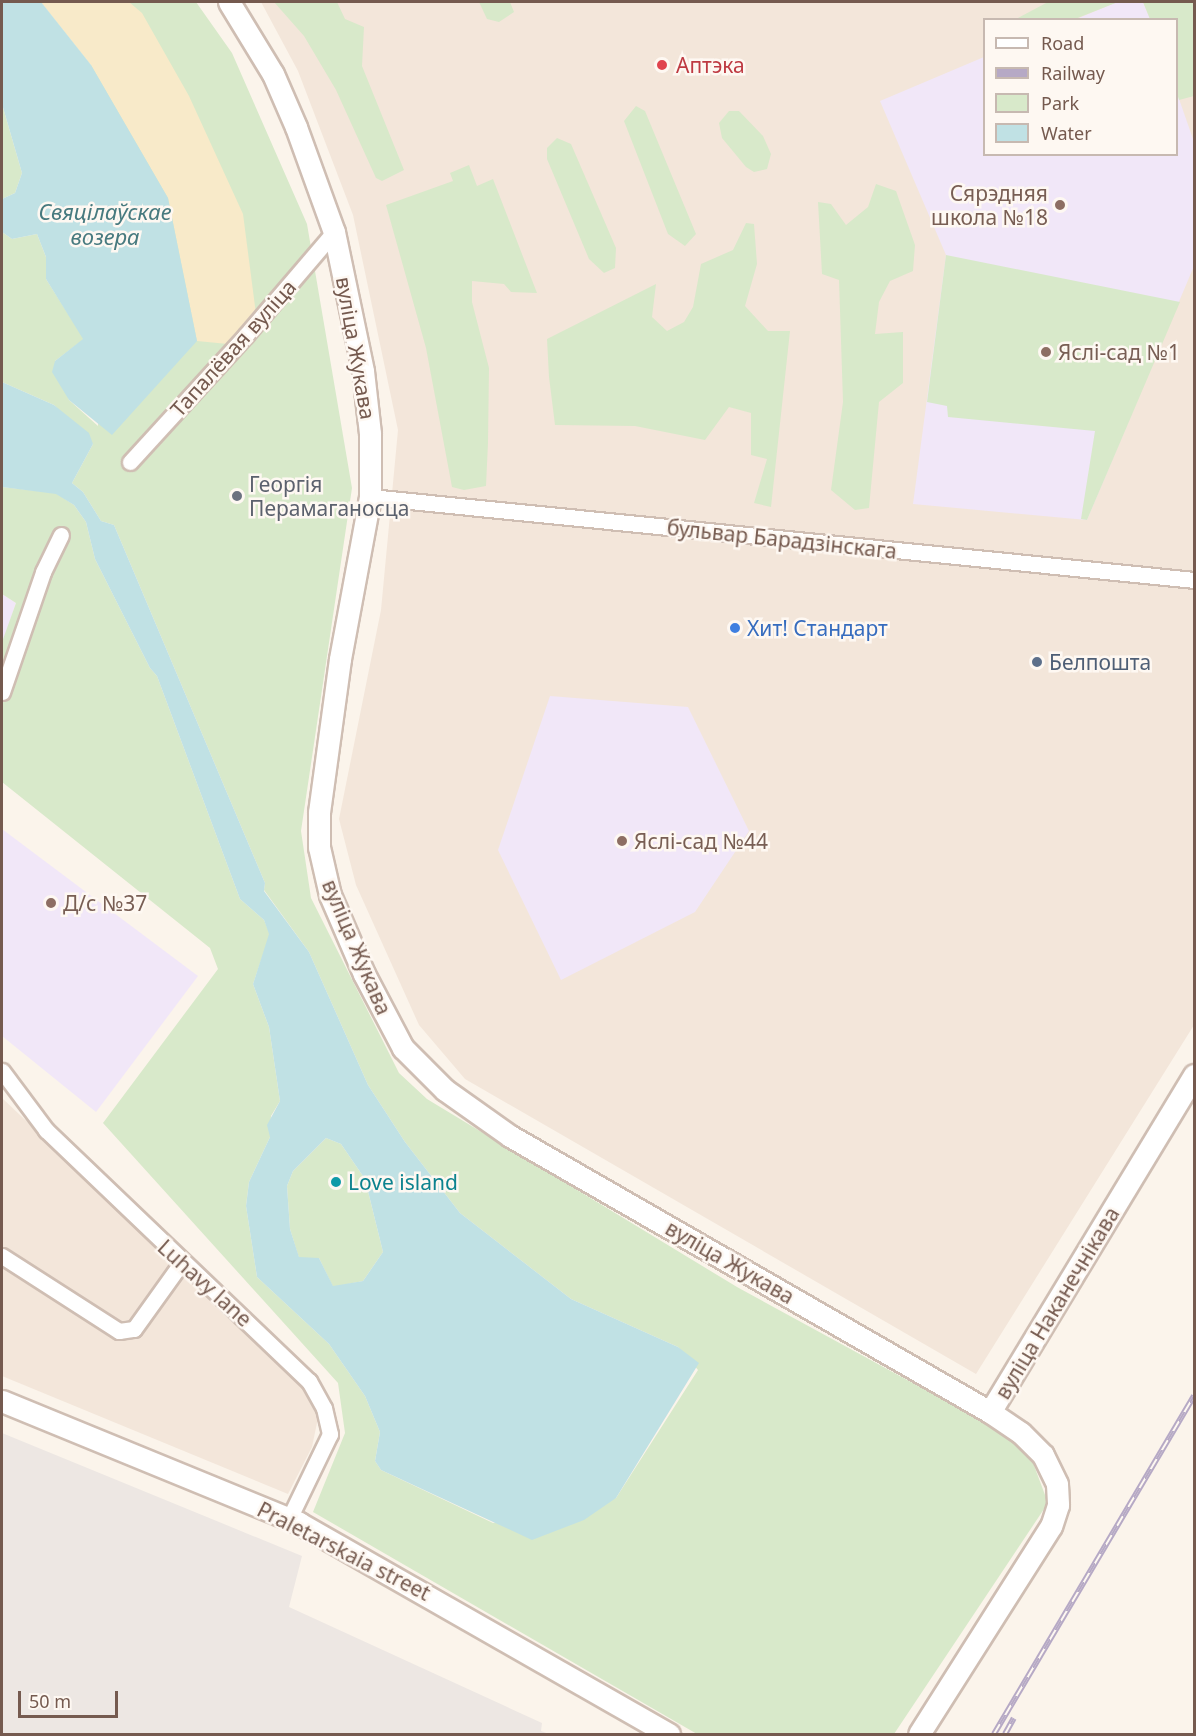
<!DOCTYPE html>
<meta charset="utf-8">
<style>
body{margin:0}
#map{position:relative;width:1196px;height:1736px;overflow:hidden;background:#fbf4eb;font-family:"Noto Sans",sans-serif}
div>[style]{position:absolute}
.residential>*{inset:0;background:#f3e6da}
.industrial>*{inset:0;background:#ede7e3}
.education>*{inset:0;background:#f1e7f8}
.green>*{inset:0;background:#d8e9ca}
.sand>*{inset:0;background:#f8eac9}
.water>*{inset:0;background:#c0e1e4}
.roads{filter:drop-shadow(2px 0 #cfbeb3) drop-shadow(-2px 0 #cfbeb3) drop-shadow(0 2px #cfbeb3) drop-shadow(0 -2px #cfbeb3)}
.street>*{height:15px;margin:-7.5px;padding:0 7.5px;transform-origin:7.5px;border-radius:7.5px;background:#fff}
.secondary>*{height:21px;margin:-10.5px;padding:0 10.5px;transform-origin:10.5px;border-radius:10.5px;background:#fff}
.rail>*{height:6px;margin-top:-3px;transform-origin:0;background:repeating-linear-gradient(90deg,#fef8f2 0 11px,#b6a9c5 0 22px);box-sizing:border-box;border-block:2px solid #b6a9c5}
.dots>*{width:16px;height:16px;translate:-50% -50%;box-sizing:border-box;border:3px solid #fef8f2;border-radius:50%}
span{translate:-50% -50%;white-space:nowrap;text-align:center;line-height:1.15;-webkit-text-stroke:5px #fef8f2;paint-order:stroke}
.health-label{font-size:21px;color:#be3a42}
.left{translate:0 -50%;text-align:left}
.education-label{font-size:21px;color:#785e54}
.right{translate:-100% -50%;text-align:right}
.street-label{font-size:21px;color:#755a4f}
.worship-label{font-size:21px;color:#5b616d}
.shop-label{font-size:21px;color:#366cbe}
.service-label{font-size:21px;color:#4e5e75}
.culture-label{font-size:21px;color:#0d838f}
.water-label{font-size:22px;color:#477a7f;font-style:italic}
.frame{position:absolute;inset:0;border:3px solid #755a4f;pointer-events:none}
.legend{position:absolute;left:983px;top:18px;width:195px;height:138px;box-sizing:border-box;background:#fef8f2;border:2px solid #c7b9b1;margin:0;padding:8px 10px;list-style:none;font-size:18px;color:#755a4f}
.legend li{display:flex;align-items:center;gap:12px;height:30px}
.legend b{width:30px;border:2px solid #c7b9b1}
.scale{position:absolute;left:18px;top:1691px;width:100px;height:27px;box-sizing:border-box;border:3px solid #755a4f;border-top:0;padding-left:8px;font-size:18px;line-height:21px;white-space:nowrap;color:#755a4f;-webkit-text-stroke:4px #fef8f2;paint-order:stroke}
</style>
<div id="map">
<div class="residential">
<i style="clip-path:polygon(evenodd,261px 2px,1194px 2px,1194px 1025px,976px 1374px,465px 1079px,419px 1025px,356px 885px,339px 819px,381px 610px,398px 430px,353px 215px,298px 71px,261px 2px,984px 20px,1176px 20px,1176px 154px,984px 154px,984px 20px)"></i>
<i style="clip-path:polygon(2px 1098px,304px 1383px,318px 1418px,312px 1447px,288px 1494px,2px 1376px)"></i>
</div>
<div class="industrial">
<i style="clip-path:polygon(2px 1433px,302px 1556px,289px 1607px,542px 1723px,541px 1731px,549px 1734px,2px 1734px)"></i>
</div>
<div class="education">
<i style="clip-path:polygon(1117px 2px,1143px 2px,1150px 19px,1074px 20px)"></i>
<i style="clip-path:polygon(984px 57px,984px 154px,1176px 154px,1177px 93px,1194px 142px,1194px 266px,1087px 520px,913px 504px,946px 255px,880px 101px)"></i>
<i style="clip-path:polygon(2px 594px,16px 603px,2px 644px)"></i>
<i style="clip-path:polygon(550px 696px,688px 707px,749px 831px,695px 912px,561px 980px,498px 850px)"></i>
<i style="clip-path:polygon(2px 829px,198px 976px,96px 1112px,2px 1036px)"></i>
</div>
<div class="green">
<i style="clip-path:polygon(41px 2px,196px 2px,232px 53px,307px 224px,352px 488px,301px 831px,311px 898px,399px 1073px,427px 1099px,737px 1287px,1008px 1435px,1032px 1460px,1048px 1503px,894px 1734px,697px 1734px,313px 1512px,345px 1433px,338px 1383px,103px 1123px,218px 969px,210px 948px,2px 782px,2px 642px,16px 603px,2px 594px,2px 487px,56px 493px,74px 505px,86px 522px,95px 559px,150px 668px,157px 676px,240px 899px,264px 920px,270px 934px,253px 984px,269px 1027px,280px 1101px,271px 1116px,270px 1137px,249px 1182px,246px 1206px,257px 1277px,329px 1344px,365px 1396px,380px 1432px,375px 1461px,381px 1470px,493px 1523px,616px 1498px,698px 1370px,678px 1347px,571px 1299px,460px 1213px,405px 1142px,368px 1085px,309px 952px,264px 890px,265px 883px,114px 525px,101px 521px,83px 492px,72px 483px,93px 444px,54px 405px,2px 382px,2px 232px,12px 239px,37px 234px,46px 257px,46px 279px,84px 339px,55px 361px,69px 400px,98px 426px,91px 65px)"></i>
<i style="clip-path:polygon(274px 2px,337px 2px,345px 19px,364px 27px,362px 66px,404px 170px,382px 181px,376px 178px,336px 90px,304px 36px)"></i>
<i style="clip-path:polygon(479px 2px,510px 2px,514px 12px,499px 22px,487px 19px)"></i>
<i style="clip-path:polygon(1048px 2px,1086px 3px,1118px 2px,1075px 19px,1016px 19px)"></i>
<i style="clip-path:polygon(1143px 2px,1194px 2px,1194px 96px,1179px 100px,1177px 93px,1176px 20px,1150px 19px)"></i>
<i style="clip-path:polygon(2px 104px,22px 173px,15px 193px,2px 199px)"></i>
<i style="clip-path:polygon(636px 106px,645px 111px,696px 234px,685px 246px,668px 234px,624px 121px)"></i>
<i style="clip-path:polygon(729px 111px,739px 111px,763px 136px,771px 154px,767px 169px,754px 172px,746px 167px,722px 138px,719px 123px)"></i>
<i style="clip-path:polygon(557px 138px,571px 144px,616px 248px,615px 268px,604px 273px,589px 259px,547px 159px,547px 148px)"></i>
<i style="clip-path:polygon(469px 165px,477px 186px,493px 179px,537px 293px,511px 292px,504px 284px,472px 281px,472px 302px,489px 368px,488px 443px,486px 486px,464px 490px,452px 487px,426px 348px,386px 205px,453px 181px,450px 173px)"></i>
<i style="clip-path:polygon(876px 184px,896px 191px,915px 245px,913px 271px,890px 281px,879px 302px,875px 334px,903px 332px,903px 383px,879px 402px,869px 508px,855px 510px,831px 490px,843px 402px,839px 280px,822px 274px,818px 202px,831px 204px,846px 225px,868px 207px)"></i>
<i style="clip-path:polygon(746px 223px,754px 224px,757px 264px,745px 306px,768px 331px,790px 331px,771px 507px,754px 503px,767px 459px,751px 455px,751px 413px,729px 407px,705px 440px,635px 426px,555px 425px,549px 377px,547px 339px,656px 284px,652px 317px,667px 331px,684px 322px,693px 307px,701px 264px,733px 250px)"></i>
<i style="clip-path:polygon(946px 255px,1180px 302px,1087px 520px,1081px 519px,1095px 431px,948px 417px,947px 406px,927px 402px)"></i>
<i style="clip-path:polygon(326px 1138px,341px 1144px,365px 1179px,383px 1252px,363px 1281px,333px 1287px,319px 1258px,299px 1258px,290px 1229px,287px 1186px,293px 1171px)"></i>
</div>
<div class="sand">
<i style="clip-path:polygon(41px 2px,129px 2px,142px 13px,189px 96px,243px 214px,256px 314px,228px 344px,197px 341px,168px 198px,91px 65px)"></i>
</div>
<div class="water">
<i style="clip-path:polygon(2px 2px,41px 2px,91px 65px,168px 198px,197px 341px,112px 435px,69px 400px,52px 372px,55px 361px,83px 339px,46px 279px,46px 257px,37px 234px,12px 239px,2px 232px,2px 199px,15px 193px,22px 173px,2px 104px)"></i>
<i style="clip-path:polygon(evenodd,2px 382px,54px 405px,89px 433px,93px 444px,72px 483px,83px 492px,101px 521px,114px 525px,265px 883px,264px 891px,309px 952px,368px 1085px,405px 1142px,460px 1213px,571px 1299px,678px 1347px,699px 1363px,616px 1498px,584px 1520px,532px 1540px,381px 1470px,375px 1461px,380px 1432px,365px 1396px,329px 1344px,257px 1277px,246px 1206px,249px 1182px,270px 1137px,267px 1125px,280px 1101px,269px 1027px,253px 984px,269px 934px,264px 920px,240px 899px,157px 676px,150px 668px,95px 559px,86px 522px,74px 505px,56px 494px,2px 487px,2px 382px,326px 1138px,341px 1144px,365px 1179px,383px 1252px,363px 1281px,333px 1286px,319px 1258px,299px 1257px,290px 1229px,287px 1186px,293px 1171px,326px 1138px)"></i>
</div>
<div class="roads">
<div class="street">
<i style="left:130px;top:462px;width:172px;rotate:-47.6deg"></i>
<i style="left:246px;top:335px;width:135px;rotate:-49.5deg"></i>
<i style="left:370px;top:497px;width:828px;rotate:5.75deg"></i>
<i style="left:2px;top:692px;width:127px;rotate:-71.1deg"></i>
<i style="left:43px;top:572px;width:41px;rotate:-64.1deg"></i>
<i style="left:2px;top:1071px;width:74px;rotate:53.3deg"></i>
<i style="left:46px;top:1130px;width:364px;rotate:43.7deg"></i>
<i style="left:309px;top:1381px;width:31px;rotate:61deg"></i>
<i style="left:324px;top:1408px;width:27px;rotate:77deg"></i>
<i style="left:330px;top:1434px;width:94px;rotate:115.8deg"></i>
<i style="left:2px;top:1256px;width:139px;rotate:32.7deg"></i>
<i style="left:119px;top:1331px;width:15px;rotate:-8deg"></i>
<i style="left:134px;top:1329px;width:82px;rotate:-54.4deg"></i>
</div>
<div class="secondary">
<i style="left:229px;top:2px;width:84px;rotate:58.6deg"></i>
<i style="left:273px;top:74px;width:58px;rotate:66.5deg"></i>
<i style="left:296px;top:127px;width:112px;rotate:70.1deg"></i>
<i style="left:334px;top:232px;width:142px;rotate:78.2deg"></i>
<i style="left:363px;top:371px;width:62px;rotate:83.6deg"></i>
<i style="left:370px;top:433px;width:64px;rotate:90deg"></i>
<i style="left:370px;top:497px;width:165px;rotate:100.5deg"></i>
<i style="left:340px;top:659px;width:154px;rotate:97.8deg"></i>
<i style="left:319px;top:812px;width:35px;rotate:90deg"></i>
<i style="left:319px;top:847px;width:49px;rotate:77.1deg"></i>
<i style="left:330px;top:895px;width:86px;rotate:66.7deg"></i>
<i style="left:364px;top:974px;width:84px;rotate:62.2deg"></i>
<i style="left:403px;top:1048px;width:59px;rotate:45deg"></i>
<i style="left:445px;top:1090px;width:80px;rotate:35.3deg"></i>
<i style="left:510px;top:1136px;width:554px;rotate:29.9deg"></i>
<i style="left:990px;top:1412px;width:37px;rotate:34deg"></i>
<i style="left:1021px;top:1433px;width:31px;rotate:45deg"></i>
<i style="left:1043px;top:1455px;width:32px;rotate:64deg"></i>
<i style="left:1057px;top:1484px;width:21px;rotate:87deg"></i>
<i style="left:1058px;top:1505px;width:22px;rotate:108deg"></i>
<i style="left:1051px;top:1526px;width:246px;rotate:122.4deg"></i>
<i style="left:2px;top:1401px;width:321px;rotate:22.3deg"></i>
<i style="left:299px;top:1523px;width:426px;rotate:29.7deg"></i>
<i style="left:990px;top:1412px;width:394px;rotate:-58.8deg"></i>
</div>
</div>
<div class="rail">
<i style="left:994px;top:1734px;width:393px;rotate:-59.4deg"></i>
<i style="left:1005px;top:1734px;width:18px;rotate:-61deg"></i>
</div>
<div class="dots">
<i style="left:662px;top:65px;background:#e0444e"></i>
<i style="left:1060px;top:205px;background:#8d6e63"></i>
<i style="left:1046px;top:352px;background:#8d6e63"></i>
<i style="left:237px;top:496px;background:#6b7280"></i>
<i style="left:735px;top:628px;background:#3f7fe0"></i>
<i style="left:1037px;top:662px;background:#5c6f8a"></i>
<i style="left:622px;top:841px;background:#8d6e63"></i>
<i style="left:51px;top:903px;background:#8d6e63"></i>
<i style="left:336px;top:1182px;background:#0f9aa8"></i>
</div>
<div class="health-label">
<span class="left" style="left:676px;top:65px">Аптэка</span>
</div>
<div class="education-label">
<span class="right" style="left:1048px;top:205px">Сярэдняя<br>школа №18</span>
<span class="left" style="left:1058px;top:352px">Яслі-сад №1</span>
<span class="left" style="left:634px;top:841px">Яслі-сад №44</span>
<span class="left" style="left:63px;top:903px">Д/с №37</span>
</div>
<div class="street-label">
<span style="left:233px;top:348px;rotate:-48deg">Тапалёвая вуліца</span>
<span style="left:356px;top:348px;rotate:80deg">вуліца Жукава</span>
<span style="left:782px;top:539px;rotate:6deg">бульвар Барадзінскага</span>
<span style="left:357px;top:947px;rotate:67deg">вуліца Жукава</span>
<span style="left:730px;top:1262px;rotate:30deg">вуліца Жукава</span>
<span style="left:205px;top:1283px;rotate:42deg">Luhavy lane</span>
<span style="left:1057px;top:1303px;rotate:-59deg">вуліца Наканечнікава</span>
<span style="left:344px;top:1551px;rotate:27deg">Praletarskaia street</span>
</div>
<div class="worship-label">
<span class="left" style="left:249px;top:496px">Георгія<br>Перамаганосца</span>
</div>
<div class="shop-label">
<span class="left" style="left:747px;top:628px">Хит! Стандарт</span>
</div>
<div class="service-label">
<span class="left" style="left:1049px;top:662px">Белпошта</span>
</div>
<div class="culture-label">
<span class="left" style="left:348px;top:1182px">Love island</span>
</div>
<div class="water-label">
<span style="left:105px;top:224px">Свяцілаўскае<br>возера</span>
</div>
<div class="frame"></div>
<ul class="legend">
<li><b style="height:8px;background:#fff"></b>Road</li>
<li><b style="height:8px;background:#b6a9c5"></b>Railway</li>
<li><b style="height:16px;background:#d8e9ca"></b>Park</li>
<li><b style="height:16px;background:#c0e1e4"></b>Water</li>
</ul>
<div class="scale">50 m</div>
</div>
